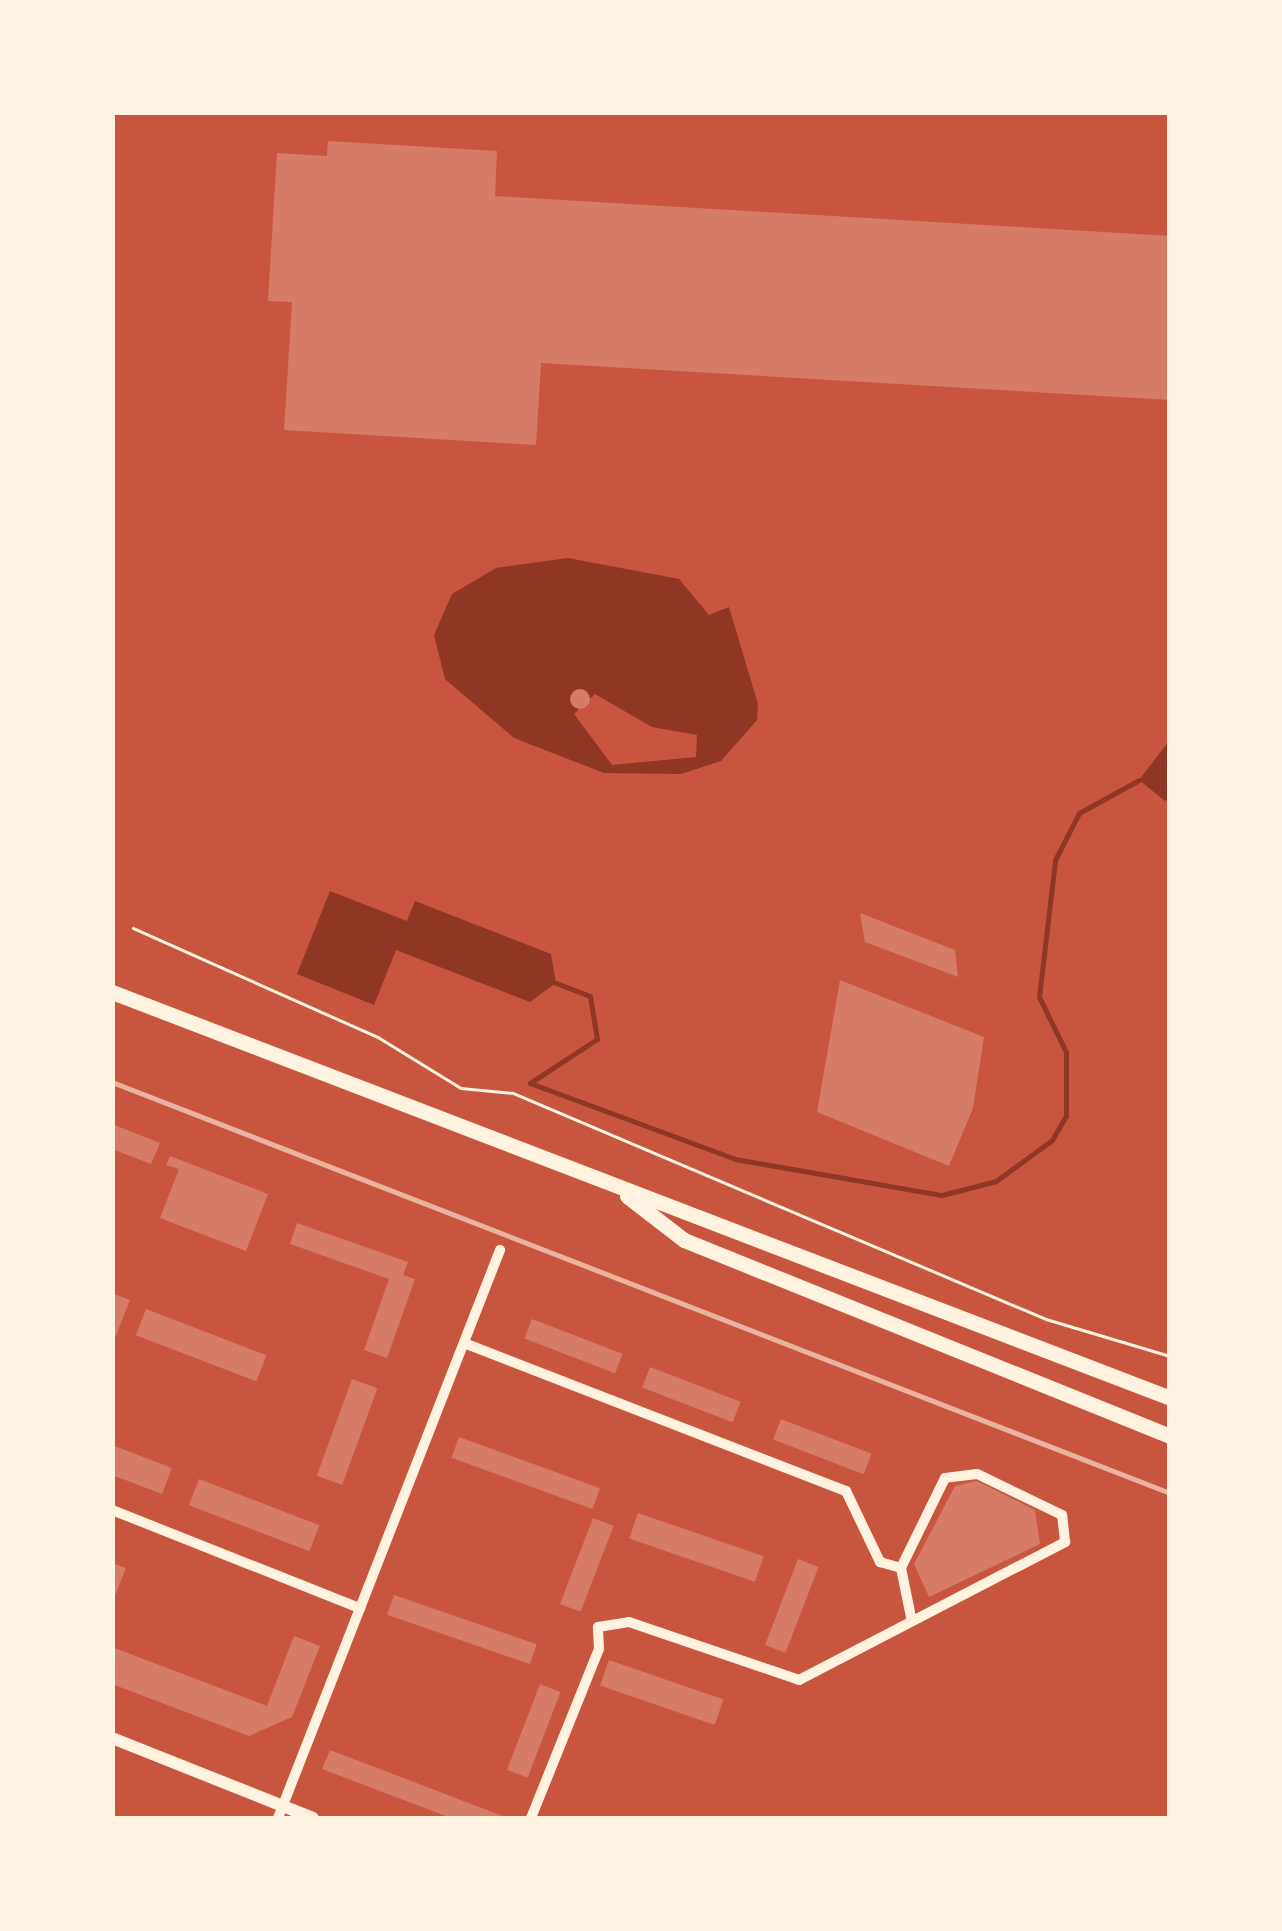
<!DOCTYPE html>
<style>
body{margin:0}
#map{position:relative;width:1282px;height:1931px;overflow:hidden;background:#c8553d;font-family:"Sofia Sans Condensed",sans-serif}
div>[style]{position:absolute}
.water>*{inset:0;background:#8f3625}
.stream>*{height:5px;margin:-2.5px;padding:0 2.5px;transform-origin:2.5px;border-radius:2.5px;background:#8f3625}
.building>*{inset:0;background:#d67c66;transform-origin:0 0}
.round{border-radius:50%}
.path>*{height:2.5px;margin:-1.25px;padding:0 1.25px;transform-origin:1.25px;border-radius:1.25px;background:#fff3e0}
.minor>*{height:10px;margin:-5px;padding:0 5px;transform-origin:5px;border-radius:5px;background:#fff3e0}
.tertiary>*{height:12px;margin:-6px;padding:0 6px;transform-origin:6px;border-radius:6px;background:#fff3e0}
.primary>*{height:15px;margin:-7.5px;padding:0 7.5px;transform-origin:7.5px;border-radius:7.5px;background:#fff3e0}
.rail>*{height:5px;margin:-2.5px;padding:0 2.5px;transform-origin:2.5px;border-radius:2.5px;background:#e9b49f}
span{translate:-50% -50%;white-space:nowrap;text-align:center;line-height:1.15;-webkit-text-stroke:9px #fff3e0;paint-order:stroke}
.frame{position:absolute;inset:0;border:115px solid #fff3e0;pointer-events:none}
</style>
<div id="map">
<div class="water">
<i style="clip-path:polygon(evenodd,568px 558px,679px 579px,709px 615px,729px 607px,758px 704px,757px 720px,721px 761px,681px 774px,604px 773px,514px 738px,445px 679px,434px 635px,452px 594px,496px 568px,568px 558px,595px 694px,652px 727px,697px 735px,696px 757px,612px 765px,574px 714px,595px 694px)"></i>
<i style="clip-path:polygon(1169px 741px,1169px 799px,1165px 801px,1139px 780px)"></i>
<i style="clip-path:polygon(330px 891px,407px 921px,415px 901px,551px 954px,556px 983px,530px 1002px,396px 950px,374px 1005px,297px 974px)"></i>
</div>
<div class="stream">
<i style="left:556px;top:983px;width:36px;rotate:21deg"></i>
<i style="left:590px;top:996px;width:44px;rotate:80.8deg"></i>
<i style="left:597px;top:1039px;width:80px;rotate:146.7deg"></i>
<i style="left:530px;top:1083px;width:219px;rotate:20.3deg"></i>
<i style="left:735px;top:1159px;width:210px;rotate:9.9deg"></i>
<i style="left:942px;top:1195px;width:56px;rotate:-14.5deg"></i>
<i style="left:996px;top:1181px;width:69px;rotate:-36.2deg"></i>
<i style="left:1052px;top:1140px;width:28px;rotate:-60deg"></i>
<i style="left:1066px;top:1116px;width:64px;rotate:-90deg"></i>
<i style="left:1066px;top:1052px;width:61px;rotate:-116.1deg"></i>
<i style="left:1039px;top:997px;width:138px;rotate:-83.3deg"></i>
<i style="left:1055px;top:860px;width:53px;rotate:-62.9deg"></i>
<i style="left:1079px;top:813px;width:68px;rotate:-28.8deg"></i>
</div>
<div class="building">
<i style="clip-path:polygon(328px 141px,497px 151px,495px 196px,1170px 236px,1170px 400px,541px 363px,536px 445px,284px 430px,292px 302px,268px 301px,277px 153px,327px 156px)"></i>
<i class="round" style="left:570px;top:689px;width:20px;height:20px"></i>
<i style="clip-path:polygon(860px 913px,955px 950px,958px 977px,865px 942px)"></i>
<i style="clip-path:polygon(840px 980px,984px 1037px,973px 1108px,949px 1166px,817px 1112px)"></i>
<i style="clip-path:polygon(112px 1124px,160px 1143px,151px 1164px,112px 1149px)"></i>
<i style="clip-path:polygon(170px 1156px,268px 1194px,246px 1251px,160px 1218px,179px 1169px,166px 1165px)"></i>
<i style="clip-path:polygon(297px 1223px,408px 1262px,403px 1275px,415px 1279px,387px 1358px,364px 1350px,389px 1279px,290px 1244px)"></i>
<i style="clip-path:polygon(112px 1293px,130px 1300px,113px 1343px,112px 1343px)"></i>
<i style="left:146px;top:1309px;width:129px;height:28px;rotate:21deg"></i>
<i style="left:532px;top:1319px;width:97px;height:21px;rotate:21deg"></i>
<i style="left:650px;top:1367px;width:97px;height:22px;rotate:21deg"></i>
<i style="left:352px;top:1379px;width:27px;height:103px;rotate:20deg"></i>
<i style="left:781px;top:1419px;width:97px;height:22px;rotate:21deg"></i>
<i style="left:459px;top:1437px;width:150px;height:22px;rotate:20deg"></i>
<i style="clip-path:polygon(112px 1445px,172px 1468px,162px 1494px,112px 1475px)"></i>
<i style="left:199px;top:1479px;width:129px;height:28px;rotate:21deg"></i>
<i style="clip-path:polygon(977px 1481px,1035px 1510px,1040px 1544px,929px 1597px,914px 1564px,955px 1486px)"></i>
<i style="left:638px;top:1513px;width:133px;height:27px;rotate:19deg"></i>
<i style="left:593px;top:1518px;width:22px;height:92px;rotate:21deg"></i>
<i style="left:798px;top:1559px;width:22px;height:92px;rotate:21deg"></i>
<i style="clip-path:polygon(112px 1563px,126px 1568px,113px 1601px,112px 1601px)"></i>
<i style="left:394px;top:1595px;width:151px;height:21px;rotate:19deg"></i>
<i style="clip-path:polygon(294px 1636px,320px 1646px,292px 1717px,249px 1736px,112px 1684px,112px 1647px,267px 1706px)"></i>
<i style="left:609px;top:1660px;width:121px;height:27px;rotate:19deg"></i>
<i style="left:540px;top:1684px;width:22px;height:92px;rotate:21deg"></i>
<i style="clip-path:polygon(330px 1750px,508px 1818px,451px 1818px,322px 1769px)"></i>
</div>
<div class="path">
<i style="left:133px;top:928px;width:268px;rotate:24deg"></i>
<i style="left:378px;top:1037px;width:97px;rotate:31.6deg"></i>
<i style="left:461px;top:1088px;width:52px;rotate:5.5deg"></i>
<i style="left:513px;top:1093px;width:579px;rotate:22.98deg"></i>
<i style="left:1046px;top:1319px;width:129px;rotate:16.6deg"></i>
</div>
<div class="minor">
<i style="left:464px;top:1343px;width:410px;rotate:21.2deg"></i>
<i style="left:846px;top:1491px;width:79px;rotate:64.4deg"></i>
<i style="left:880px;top:1562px;width:22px;rotate:16deg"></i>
<i style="left:112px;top:1510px;width:267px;rotate:21.6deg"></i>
<i style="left:278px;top:1818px;width:610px;rotate:-68.65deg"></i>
<i style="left:531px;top:1818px;width:182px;rotate:-68.1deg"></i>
<i style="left:599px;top:1649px;width:22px;rotate:-93deg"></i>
<i style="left:598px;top:1627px;width:31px;rotate:-9deg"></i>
<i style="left:629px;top:1622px;width:180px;rotate:18.8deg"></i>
<i style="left:799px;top:1680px;width:300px;rotate:-27.4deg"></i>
<i style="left:1065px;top:1542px;width:27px;rotate:-96deg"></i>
<i style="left:1062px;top:1515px;width:94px;rotate:-154.2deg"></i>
<i style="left:977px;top:1474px;width:32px;rotate:173deg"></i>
<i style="left:945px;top:1478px;width:100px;rotate:116.1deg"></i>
<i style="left:901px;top:1568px;width:50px;rotate:78.5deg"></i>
</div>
<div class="tertiary">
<i style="left:112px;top:1738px;width:216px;rotate:21.7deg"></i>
</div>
<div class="primary">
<i style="left:112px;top:992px;width:1133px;rotate:20.99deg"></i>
<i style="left:627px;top:1196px;width:72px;rotate:37.7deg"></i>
<i style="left:684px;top:1240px;width:524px;rotate:21.96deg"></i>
</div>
<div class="rail">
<i style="left:112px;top:1082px;width:1135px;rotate:21.23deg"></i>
</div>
<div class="frame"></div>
</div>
